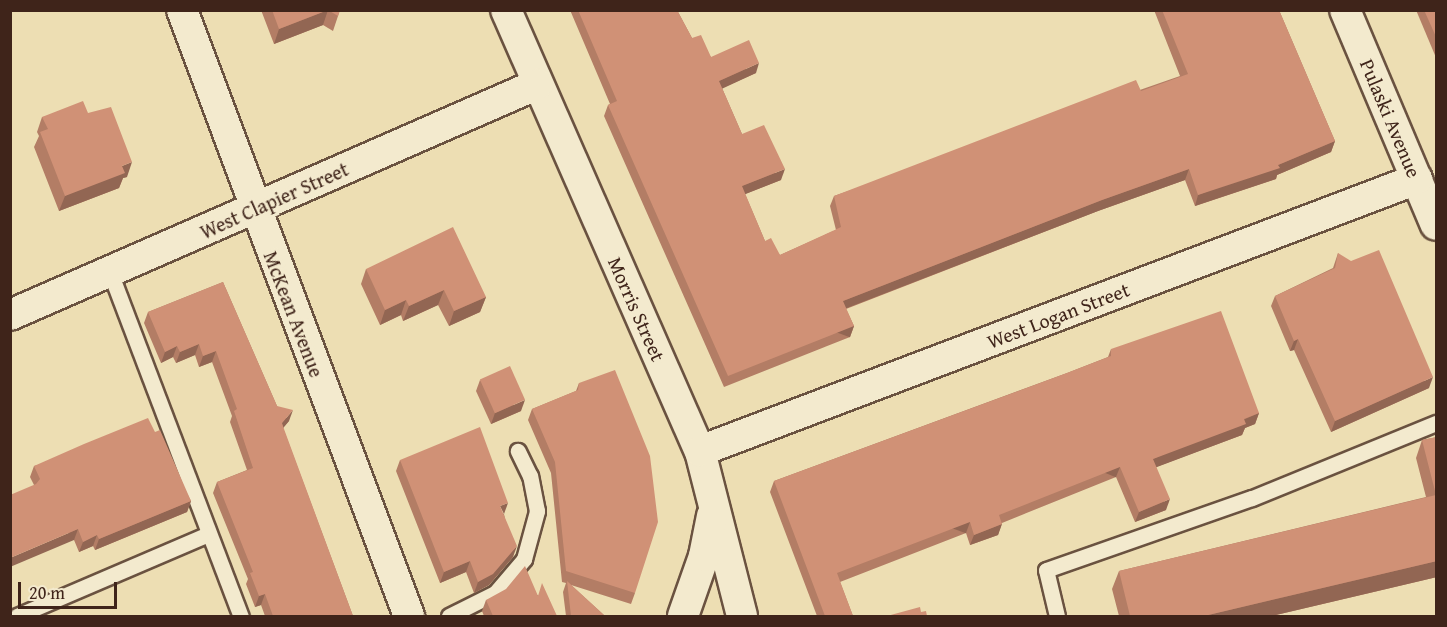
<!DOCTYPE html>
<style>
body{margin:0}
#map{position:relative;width:1447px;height:627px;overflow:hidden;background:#eddeb3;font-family:"Gentium Book Plus",serif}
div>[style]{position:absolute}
.roads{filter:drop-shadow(2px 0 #6a5240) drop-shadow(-2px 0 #6a5240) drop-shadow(0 2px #6a5240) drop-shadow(0 -2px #6a5240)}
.service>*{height:15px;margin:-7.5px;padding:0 7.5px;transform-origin:7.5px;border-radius:7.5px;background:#f3eace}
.minor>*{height:30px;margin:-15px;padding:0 15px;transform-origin:15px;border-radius:15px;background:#f3eace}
.wall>*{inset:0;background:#b37d65}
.shaded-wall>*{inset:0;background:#926653;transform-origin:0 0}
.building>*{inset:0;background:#d09176;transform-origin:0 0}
span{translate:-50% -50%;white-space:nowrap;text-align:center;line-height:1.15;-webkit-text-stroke:6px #f3eace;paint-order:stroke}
.street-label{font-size:20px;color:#3f241a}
.frame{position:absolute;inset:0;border:12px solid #3f241a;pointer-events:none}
.scale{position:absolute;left:18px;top:582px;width:99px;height:27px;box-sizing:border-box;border:3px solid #3f241a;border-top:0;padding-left:8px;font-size:18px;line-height:21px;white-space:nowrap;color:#3f241a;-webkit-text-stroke:4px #f3eace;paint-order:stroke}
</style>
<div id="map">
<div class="roads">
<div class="service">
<i style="left:110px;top:272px;width:368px;rotate:69.2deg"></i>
<i style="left:17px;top:616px;width:208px;rotate:-23.2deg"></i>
<i style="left:449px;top:616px;width:51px;rotate:-26.6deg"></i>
<i style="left:495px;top:593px;width:45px;rotate:-49.5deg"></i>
<i style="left:524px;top:559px;width:50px;rotate:-74.8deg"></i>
<i style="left:537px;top:511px;width:36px;rotate:-101deg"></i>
<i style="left:530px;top:476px;width:28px;rotate:-116deg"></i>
<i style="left:1057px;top:616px;width:47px;rotate:-103.4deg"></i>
<i style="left:1046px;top:570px;width:218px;rotate:-19.3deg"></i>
<i style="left:1252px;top:498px;width:199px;rotate:-22.2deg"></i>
</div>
<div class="minor">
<i style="left:182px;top:10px;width:647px;rotate:69.46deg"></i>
<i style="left:506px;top:10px;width:482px;rotate:66.3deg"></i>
<i style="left:700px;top:451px;width:170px;rotate:75.7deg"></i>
<i style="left:1345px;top:10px;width:233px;rotate:67.1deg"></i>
<i style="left:10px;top:315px;width:576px;rotate:-23.63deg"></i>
<i style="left:700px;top:451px;width:767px;rotate:-20.77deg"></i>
<i style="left:683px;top:616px;width:64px;rotate:-70.7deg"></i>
<i style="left:704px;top:556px;width:41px;rotate:-78.7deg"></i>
</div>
</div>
<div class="wall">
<i style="clip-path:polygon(261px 10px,340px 10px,333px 31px,323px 25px,274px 44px)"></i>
<i style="clip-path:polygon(570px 10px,677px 10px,692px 38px,711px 57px,756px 73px,722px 88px,742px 134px,781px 180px,745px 194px,765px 241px,780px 255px,836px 230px,830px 206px,834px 196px,1180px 76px,1154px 10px,1279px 10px,1335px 141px,1331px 152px,1277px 175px,1276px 179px,1195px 206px,1185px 180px,1098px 211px,846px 309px,854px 326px,850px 337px,724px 387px,604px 116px,608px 105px,610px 104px)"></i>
<i style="clip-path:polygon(1416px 10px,1437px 10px,1437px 60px)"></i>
<i style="clip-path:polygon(88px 113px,127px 177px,123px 178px,119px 188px,59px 211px,34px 147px,39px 136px,37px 132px,42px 117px)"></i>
<i style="clip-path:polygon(1338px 253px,1429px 388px,1331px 432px,1294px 350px,1290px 351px,1271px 306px,1275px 296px,1333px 268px)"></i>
<i style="clip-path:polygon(366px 269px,486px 297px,480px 312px,449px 326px,438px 305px,403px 321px,401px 315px,380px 325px,361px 284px)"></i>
<i style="clip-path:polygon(223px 282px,277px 406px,289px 421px,283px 428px,353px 616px,265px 616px,261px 605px,255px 607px,246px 584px,248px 579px,213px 493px,217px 482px,247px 470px,230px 422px,232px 416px,212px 362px,199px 367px,195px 355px,176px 363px,173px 357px,161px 363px,144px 323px,148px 312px)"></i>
<i style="clip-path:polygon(1111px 349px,1259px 413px,1255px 424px,1245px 428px,1242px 435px,1156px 467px,1166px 510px,1135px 522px,1116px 477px,1002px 523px,998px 535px,970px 545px,966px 533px,840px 582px,853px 616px,817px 616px,770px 492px,774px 481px,1067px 373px,1108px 357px)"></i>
<i style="clip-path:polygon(480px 380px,521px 411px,491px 424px,476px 391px)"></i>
<i style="clip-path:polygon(579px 383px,635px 593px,631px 604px,571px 585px,605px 616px,566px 616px,563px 592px,566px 583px,562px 582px,551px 473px,528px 420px,532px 409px,576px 391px)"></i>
<i style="clip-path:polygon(155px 432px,191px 501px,187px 512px,95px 550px,93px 546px,79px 552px,74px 540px,34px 485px,30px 477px,34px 466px)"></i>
<i style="clip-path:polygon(1437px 437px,1437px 577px,1272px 616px,1119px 616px,1112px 589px,1119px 571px,1426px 497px,1416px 458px,1422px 440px)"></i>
<i style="clip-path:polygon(400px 460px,504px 514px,513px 557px,489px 585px,474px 593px,466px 572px,440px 583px,396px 471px)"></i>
<i style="clip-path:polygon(538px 595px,557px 616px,484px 616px,482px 611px,486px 600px)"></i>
</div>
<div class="shaded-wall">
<i style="clip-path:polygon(328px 10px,323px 25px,274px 44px,279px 29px)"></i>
<i style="clip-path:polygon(759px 63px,756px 73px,715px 92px,719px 81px)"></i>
<i style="clip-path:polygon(1335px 141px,1331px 152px,1277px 175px,1276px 179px,1195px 206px,1198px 195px,1278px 165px)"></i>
<i style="clip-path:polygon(132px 162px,127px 177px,123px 178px,119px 188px,59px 211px,65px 196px,122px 166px)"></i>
<i style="clip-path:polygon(785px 169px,781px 180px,738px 197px,742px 186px)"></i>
<i style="clip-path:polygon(1189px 169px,1185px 180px,1098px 211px,839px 311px,843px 301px,1102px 200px)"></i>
<i style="clip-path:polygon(444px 290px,438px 305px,403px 321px,409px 306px)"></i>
<i style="clip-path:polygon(486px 297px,480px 312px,449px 326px,454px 311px)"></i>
<i style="clip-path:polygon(406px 300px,401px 315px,380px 325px,385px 310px)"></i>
<i style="left:854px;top:326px;width:12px;height:136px;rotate:110deg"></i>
<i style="clip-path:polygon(1298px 339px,1294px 350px,1290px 351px,1294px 341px)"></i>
<i style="clip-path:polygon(199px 344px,195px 355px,176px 363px,180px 352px)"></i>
<i style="clip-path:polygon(177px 346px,173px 357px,161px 363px,165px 352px)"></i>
<i style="clip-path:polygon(216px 351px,212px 362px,199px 367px,203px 356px)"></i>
<i style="clip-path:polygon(1433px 377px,1429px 388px,1331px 432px,1335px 421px)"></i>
<i style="clip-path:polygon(525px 400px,521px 411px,491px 424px,495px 413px)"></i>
<i style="clip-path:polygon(293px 410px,289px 421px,278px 434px,282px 423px)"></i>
<i style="clip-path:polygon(1259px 413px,1255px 424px,1245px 428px,1242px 435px,1149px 470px,1153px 459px)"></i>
<i style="left:1120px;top:467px;width:11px;height:130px;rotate:112deg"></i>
<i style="clip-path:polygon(1170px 499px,1166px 510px,1135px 522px,1139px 512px)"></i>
<i style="clip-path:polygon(191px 501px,187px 512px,95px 550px,99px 539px)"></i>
<i style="clip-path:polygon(508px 503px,504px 514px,500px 506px)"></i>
<i style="left:970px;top:522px;width:12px;height:142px;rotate:110deg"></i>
<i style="clip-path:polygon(1002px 524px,998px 535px,970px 545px,974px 535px)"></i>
<i style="clip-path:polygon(78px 529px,74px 540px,10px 567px,10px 558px)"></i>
<i style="clip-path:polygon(97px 535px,93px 546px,79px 552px,83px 542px)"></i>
<i style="clip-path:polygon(517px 546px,513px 557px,489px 585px,474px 593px,478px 582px)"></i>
<i style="clip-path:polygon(470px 561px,466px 572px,440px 583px,444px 572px)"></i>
<i style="clip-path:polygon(1437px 561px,1437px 577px,1272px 616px,1204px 616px)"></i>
<i style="clip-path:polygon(265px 594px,261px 605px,255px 607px,259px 596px)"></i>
</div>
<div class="building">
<i style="clip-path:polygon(272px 10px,328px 10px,279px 29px)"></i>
<i style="clip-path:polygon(328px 10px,340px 10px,338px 16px)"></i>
<i style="clip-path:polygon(578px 10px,677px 10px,692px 38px,701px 35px,711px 57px,749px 40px,759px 63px,719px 81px,742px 134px,764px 125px,785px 169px,742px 186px,765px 241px,771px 238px,780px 255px,841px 227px,834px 196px,1136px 80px,1141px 91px,1188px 74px,1162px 10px,1279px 10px,1335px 141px,1278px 165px,1280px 168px,1198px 195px,1189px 169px,1102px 200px,843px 301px,854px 326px,728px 376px,608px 105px,617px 101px)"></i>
<i style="clip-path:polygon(1424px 10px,1437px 10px,1437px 39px)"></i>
<i style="clip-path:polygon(83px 101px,88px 113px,111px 107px,132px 162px,122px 166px,125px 173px,65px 196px,40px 132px,48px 129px,42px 117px)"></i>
<i style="clip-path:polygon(453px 227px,486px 297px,454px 311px,444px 290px,409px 306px,406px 300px,385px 310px,366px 269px)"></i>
<i style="clip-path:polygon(1379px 250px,1433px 377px,1335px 421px,1298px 339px,1294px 341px,1275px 296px,1335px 268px,1338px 253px,1351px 261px)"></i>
<i style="clip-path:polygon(223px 282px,277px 406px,293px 410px,282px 423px,284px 429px,353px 616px,273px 616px,265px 594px,259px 596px,250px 573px,253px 572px,217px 482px,253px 468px,234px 411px,237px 409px,216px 351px,203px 356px,199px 344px,180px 352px,177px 346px,165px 352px,148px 312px)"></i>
<i style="clip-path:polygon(1221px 311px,1259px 413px,1244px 419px,1246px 424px,1153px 459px,1170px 499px,1139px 512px,1120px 467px,999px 515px,1002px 524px,974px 535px,970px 522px,837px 573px,853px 616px,825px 616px,774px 481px,1067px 373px,1111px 356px,1111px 349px)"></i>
<i style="left:510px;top:366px;width:37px;height:33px;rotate:66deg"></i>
<i style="clip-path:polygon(615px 370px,650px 456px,658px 522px,635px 593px,566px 571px,555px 462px,532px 409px,578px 390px,579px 383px)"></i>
<i style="clip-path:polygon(148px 418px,155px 432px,160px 430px,191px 501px,99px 539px,97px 535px,83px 542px,78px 529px,10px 558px,10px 495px,36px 484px,40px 479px,34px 466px,84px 444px)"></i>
<i style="clip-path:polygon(480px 427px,508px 503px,500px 506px,517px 546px,493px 574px,478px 582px,470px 561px,444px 572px,400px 460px)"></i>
<i style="clip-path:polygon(1437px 437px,1437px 561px,1204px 616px,1130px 616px,1119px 571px,1436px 495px,1422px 440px)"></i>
<i style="clip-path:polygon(525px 566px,538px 596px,542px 583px,557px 616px,493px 616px,486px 600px,506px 589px)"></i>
<i style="clip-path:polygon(567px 581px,605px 616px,571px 616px)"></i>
<i style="clip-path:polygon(920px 607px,921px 612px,926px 611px,927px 616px,887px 616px)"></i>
</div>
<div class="street-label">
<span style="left:1391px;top:118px;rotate:67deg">Pulaski Avenue</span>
<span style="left:274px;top:200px;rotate:-24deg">West Clapier Street</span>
<span style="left:637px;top:309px;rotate:66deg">Morris Street</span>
<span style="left:294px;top:314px;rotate:69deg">McKean Avenue</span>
<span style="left:1058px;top:315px;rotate:-21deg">West Logan Street</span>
</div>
<div class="frame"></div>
<div class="scale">20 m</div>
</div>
